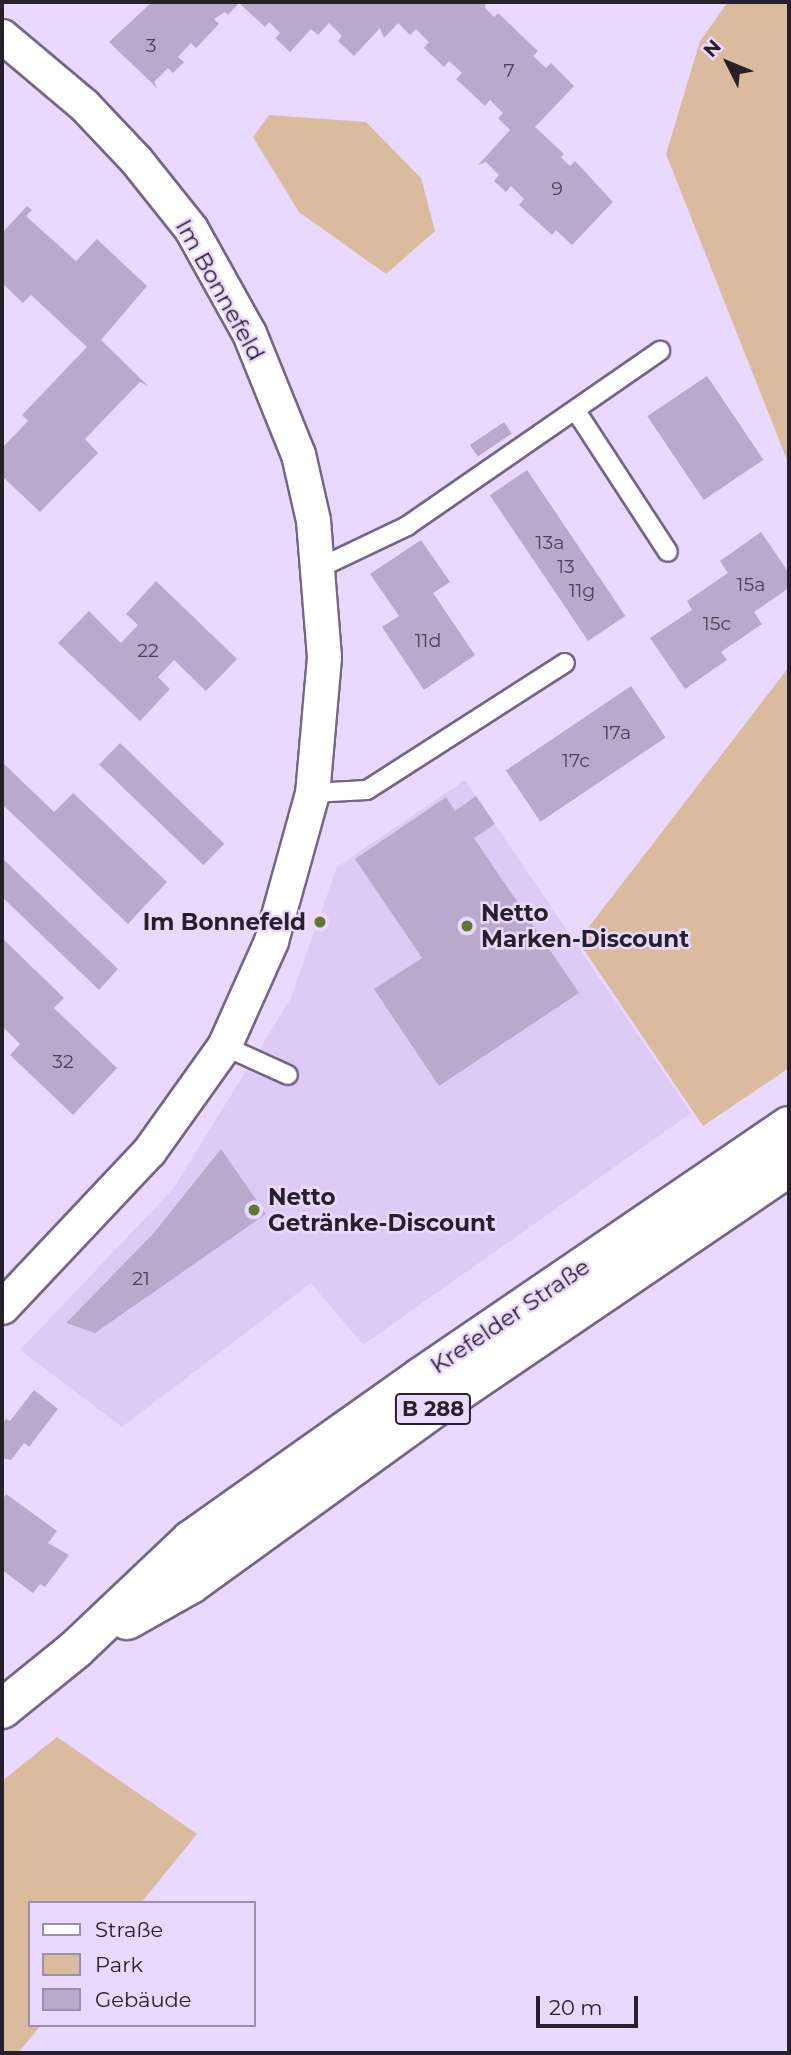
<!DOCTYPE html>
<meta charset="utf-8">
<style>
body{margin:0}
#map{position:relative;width:791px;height:2055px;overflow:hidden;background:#e9d9fe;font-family:Montserrat,sans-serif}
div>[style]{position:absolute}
.built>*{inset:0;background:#ddcbf5}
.green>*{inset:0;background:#dabb9e}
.building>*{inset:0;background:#b9aacd;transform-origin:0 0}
.roads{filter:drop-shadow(2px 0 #756687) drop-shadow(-2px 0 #756687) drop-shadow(0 2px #756687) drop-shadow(0 -2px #756687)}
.lane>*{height:18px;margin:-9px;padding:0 9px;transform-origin:9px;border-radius:9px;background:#fff}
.street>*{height:33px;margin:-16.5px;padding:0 16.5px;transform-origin:16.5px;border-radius:16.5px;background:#fff}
.primary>*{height:38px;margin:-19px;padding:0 19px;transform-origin:19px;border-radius:19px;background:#fff}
.dots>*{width:19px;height:19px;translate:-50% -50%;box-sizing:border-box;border:4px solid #e9d9fe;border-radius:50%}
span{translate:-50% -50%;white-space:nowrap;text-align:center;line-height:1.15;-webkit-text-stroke:5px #e9d9fe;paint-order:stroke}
.number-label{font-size:19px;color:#4b4255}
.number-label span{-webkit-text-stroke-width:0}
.shield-label span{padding:2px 5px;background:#e9d9fe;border:2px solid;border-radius:5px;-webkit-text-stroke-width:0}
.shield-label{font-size:21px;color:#26202d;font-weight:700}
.street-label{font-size:23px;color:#26202d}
.poi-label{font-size:23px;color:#26202d;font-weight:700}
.left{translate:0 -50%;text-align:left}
.right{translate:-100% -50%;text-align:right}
.frame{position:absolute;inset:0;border:4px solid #26202d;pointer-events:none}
.legend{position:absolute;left:28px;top:1901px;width:228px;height:126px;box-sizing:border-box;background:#e9d9fe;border:2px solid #9b8faa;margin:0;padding:9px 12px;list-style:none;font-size:21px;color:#26202d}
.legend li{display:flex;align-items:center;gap:14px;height:35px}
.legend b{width:35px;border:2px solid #9b8faa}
.north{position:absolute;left:693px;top:28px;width:70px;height:70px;-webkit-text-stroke:5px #e9d9fe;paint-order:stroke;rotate:313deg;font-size:19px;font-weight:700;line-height:28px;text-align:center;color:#26202d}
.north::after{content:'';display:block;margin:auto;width:24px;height:32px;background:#26202d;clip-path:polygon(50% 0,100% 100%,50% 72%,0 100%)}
.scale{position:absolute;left:536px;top:1996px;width:102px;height:32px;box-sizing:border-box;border:4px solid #26202d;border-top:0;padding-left:9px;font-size:21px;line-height:24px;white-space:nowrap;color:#26202d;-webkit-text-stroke:5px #e9d9fe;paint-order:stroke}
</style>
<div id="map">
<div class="built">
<i style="clip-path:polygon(465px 780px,691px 1113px,363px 1345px,311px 1283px,122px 1427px,20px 1350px,173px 1189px,291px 998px,337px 867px)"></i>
</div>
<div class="green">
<i style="clip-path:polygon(728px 2px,789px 2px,789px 465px,666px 154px,700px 41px)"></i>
<i style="clip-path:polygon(269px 115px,366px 122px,421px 178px,435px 231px,386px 274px,299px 212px,253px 137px)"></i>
<i style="clip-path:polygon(789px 667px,789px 1068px,703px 1126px,578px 941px)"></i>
<i style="clip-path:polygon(57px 1737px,197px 1834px,141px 1903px,30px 1903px,30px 2025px,41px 2025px,18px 2053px,2px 2053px,2px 1781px)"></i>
</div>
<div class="building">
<i style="clip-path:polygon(152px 2px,486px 2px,485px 8px,494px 17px,498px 13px,538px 51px,533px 56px,546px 68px,551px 63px,574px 86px,535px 127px,564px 154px,561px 157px,570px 166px,575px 161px,613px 202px,572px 245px,556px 230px,552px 235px,519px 205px,524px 199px,511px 186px,506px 192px,494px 181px,499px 175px,486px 162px,478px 165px,510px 130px,498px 118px,503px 113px,490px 100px,485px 106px,456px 79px,462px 73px,449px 61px,444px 67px,424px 48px,429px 42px,416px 29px,410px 35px,398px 23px,384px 38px,380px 28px,354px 56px,338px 41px,342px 36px,329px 23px,318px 35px,311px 29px,290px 52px,275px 38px,280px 33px,269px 22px,265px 27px,239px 3px,228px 15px,225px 12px,214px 19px,219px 24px,196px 48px,191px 43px,178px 57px,184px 62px,173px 73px,168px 68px,154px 82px,158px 89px,109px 42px)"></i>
<i style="clip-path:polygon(27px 206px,32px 210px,26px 216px,76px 261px,97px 239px,147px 286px,101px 340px,148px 386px,140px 382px,85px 439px,98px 453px,40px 512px,2px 476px,2px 448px,28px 421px,22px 415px,87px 347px,31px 295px,23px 303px,2px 283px,2px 233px)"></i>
<i style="left:707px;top:376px;width:101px;height:72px;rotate:56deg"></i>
<i style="left:504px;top:422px;width:14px;height:41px;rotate:56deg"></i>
<i style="left:527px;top:470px;width:176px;height:45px;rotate:56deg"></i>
<i style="clip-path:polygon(761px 532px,789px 573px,789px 588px,754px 612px,762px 624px,721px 652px,727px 660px,685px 689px,650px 638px,692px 610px,687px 601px,728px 573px,720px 561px)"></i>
<i style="clip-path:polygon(421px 540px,450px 582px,433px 593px,475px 655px,424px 690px,382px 627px,399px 616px,370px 574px)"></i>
<i style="clip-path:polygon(156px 581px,237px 659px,206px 691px,174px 660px,158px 677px,170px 689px,140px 721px,58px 643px,89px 611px,121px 643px,138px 625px,126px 614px)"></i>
<i style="left:631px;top:686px;width:62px;height:151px;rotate:56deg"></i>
<i style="left:120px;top:743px;width:145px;height:30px;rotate:44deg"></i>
<i style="clip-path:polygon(2px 762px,54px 812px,73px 793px,167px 882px,128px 924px,2px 804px)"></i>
<i style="clip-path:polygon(476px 796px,495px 824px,474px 838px,579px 993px,439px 1086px,374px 989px,422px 958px,355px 859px,446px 797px,455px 811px)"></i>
<i style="clip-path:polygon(2px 858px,118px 969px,99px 990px,2px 897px)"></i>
<i style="clip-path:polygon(2px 938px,64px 998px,54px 1008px,117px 1068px,73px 1115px,10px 1055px,20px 1044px,2px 1026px)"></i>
<i style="clip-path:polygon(221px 1149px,266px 1214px,95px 1333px,66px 1323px,153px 1234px)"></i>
<i style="clip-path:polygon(34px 1390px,58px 1409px,29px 1447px,24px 1443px,11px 1460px,2px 1458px,2px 1424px,6px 1419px,10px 1421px)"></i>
<i style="clip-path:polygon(6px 1494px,57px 1531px,48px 1543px,69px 1555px,45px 1587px,40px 1584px,33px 1593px,2px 1570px,2px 1501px)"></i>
</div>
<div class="roads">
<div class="lane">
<i style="left:576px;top:411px;width:168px;rotate:56.9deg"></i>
<i style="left:317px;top:569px;width:100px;rotate:-25.5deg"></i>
<i style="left:407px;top:526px;width:308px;rotate:-34.7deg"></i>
<i style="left:312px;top:793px;width:55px;rotate:-3.1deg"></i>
<i style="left:367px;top:790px;width:235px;rotate:-32.7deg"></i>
<i style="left:224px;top:1046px;width:70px;rotate:24.4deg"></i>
</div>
<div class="street">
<i style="left:2px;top:36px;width:107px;rotate:40.1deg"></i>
<i style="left:84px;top:105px;width:76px;rotate:46.6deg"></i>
<i style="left:136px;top:160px;width:88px;rotate:51.4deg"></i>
<i style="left:191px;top:229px;width:119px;rotate:60.9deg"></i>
<i style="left:249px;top:333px;width:131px;rotate:68deg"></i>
<i style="left:298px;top:454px;width:68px;rotate:77.2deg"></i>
<i style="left:313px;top:520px;width:137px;rotate:85.4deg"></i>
<i style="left:324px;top:657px;width:137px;rotate:95deg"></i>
<i style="left:312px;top:793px;width:154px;rotate:105.5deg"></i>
<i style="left:271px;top:941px;width:115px;rotate:114.1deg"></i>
<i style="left:224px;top:1046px;width:129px;rotate:125.5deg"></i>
<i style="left:149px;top:1151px;width:214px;rotate:133.3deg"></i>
</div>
<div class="primary">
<i style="left:127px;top:1620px;width:73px;rotate:-29.4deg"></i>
<i style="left:191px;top:1584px;width:304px;rotate:-35.9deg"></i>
<i style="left:437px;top:1406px;width:425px;rotate:-34.2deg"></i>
<i style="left:2px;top:1709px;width:95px;rotate:-39deg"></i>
<i style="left:76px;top:1649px;width:158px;rotate:-43.5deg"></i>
<i style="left:191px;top:1540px;width:282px;rotate:-35.3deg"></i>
<i style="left:421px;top:1377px;width:445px;rotate:-34.3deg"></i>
</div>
</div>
<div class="dots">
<i style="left:320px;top:922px;background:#60792c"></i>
<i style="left:467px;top:926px;background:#60792c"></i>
<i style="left:254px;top:1210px;background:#60792c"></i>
</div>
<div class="number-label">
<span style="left:151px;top:46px">3</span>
<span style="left:509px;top:71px">7</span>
<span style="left:557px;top:189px">9</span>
<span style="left:550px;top:543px">13a</span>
<span style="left:566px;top:567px">13</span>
<span style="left:751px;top:585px">15a</span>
<span style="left:582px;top:591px">11g</span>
<span style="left:717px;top:624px">15c</span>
<span style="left:428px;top:641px">11d</span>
<span style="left:148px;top:651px">22</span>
<span style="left:617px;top:733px">17a</span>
<span style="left:576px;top:761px">17c</span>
<span style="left:63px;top:1062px">32</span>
<span style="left:141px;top:1279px">21</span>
</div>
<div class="shield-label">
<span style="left:433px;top:1409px">B 288</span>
</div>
<div class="street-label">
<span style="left:220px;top:290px;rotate:61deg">Im Bonnefeld</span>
<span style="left:510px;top:1316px;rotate:-34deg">Krefelder Straße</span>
</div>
<div class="poi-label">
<span class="left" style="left:481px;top:926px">Netto<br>Marken-Discount</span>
<span class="right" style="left:306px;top:922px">Im Bonnefeld</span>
<span class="left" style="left:268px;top:1210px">Netto<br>Getränke-Discount</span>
</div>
<div class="frame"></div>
<ul class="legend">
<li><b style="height:9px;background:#fff"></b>Straße</li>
<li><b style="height:19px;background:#dabb9e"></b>Park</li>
<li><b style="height:19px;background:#b9aacd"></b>Gebäude</li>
</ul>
<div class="north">N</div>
<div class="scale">20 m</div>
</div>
